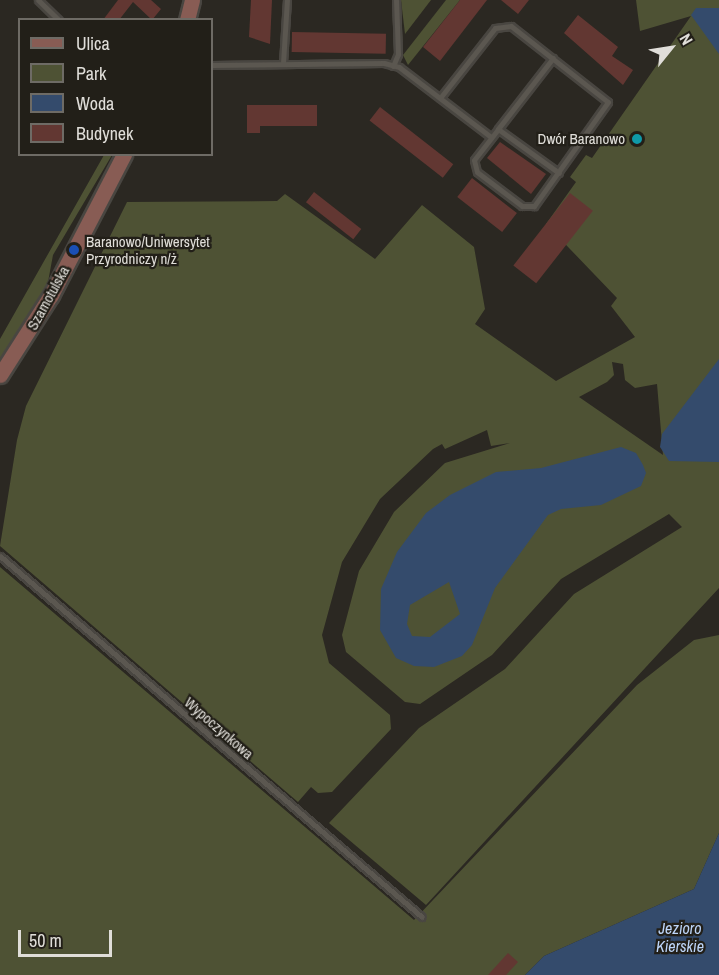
<!DOCTYPE html>
<meta charset="utf-8">
<style>
body{margin:0}
#map{position:relative;width:719px;height:975px;overflow:hidden;background:#2b2822;font-family:"Archivo Narrow",sans-serif}
div>[style]{position:absolute}
.green>*{inset:0;background:#4e5234}
.water>*{inset:0;background:#344b6c}
.building>*{inset:0;background:#623732;transform-origin:0 0}
.roads{filter:drop-shadow(2px 0 #494641) drop-shadow(-2px 0 #494641) drop-shadow(0 2px #494641) drop-shadow(0 -2px #494641)}
.lane>*{height:5px;margin:-2.5px;padding:0 2.5px;transform-origin:2.5px;border-radius:2.5px;background:#5b5750}
.secondary>*{height:15px;margin:-7.5px;padding:0 7.5px;transform-origin:7.5px;border-radius:7.5px;background:#885c54}
.dots>*{width:16px;height:16px;translate:-50% -50%;box-sizing:border-box;border:3px solid #221f18;border-radius:50%}
span{translate:-50% -50%;white-space:nowrap;text-align:center;line-height:1.15;-webkit-text-stroke:4.5px #221f18;paint-order:stroke}
.poi-label{font-size:15px;color:#e0ded9}
.right{translate:-100% -50%;text-align:right}
.left{translate:0 -50%;text-align:left}
.street-label{font-size:15px;color:#e0ded9}
.water-label{font-size:16px;color:#bdd5f8;font-style:italic}
.legend{position:absolute;left:18px;top:18px;width:195px;height:138px;box-sizing:border-box;background:#221f18;border:2px solid #6e6b65;margin:0;padding:8px 10px;list-style:none;font-size:18px;color:#e0ded9}
.legend li{display:flex;align-items:center;gap:12px;height:30px}
.legend b{width:30px;border:2px solid #6e6b65}
.north{position:absolute;left:641px;top:18px;width:60px;height:60px;-webkit-text-stroke:4px #221f18;paint-order:stroke;rotate:60deg;font-size:16px;font-weight:700;line-height:24px;text-align:center;color:#e0ded9}
.north::after{content:'';display:block;margin:auto;width:21px;height:27px;background:#e0ded9;clip-path:polygon(50% 0,100% 100%,50% 72%,0 100%)}
.scale{position:absolute;left:18px;top:930px;width:94px;height:27px;box-sizing:border-box;border:3px solid #e0ded9;border-top:0;padding-left:8px;font-size:18px;line-height:21px;white-space:nowrap;color:#e0ded9;-webkit-text-stroke:4px #221f18;paint-order:stroke}
</style>
<div id="map">
<div class="green">
<i style="clip-path:polygon(401px 0,431px 0,405px 34px)"></i>
<i style="clip-path:polygon(446px 0,460px 0,408px 65px,403px 55px)"></i>
<i style="clip-path:polygon(evenodd,636px 0,719px 0,719px 588px,426px 905px,329px 823px,419px 728px,505px 669px,574px 594px,682px 527px,669px 514px,561px 579px,492px 655px,420px 704px,405px 702px,346px 652px,342px 635px,359px 571px,394px 512px,445px 463px,510px 443px,491px 446px,487px 430px,445px 449px,442px 444px,433px 449px,380px 499px,342px 562px,322px 635px,329px 663px,390px 715px,391px 729px,332px 792px,318px 793px,311px 787px,298px 802px,0 546px,17px 440px,26px 406px,127px 202px,277px 201px,285px 194px,375px 259px,422px 205px,474px 247px,485px 309px,475px 324px,556px 381px,635px 337px,611px 306px,617px 298px,546px 224px,576px 182px,570px 177px,586px 155px,592px 158px,691px 16px,640px 31px,636px 0,612px 362px,623px 364px,625px 380px,635px 388px,657px 384px,663px 455px,579px 397px,607px 382px,614px 375px,612px 362px)"></i>
<i style="clip-path:polygon(104px 155px,112px 155px,53px 255px,48px 282px,37px 304px,0 362px,0 339px)"></i>
<i style="clip-path:polygon(0 567px,414px 920px,637px 685px,694px 640px,719px 635px,719px 833px,694px 889px,544px 956px,525px 975px,0 975px)"></i>
</div>
<div class="water">
<i style="clip-path:polygon(696px 8px,719px 8px,719px 54px,691px 15px)"></i>
<i style="clip-path:polygon(719px 359px,719px 462px,669px 461px,660px 447px,662px 434px)"></i>
<i style="clip-path:polygon(evenodd,621px 447px,636px 453px,643px 465px,646px 473px,641px 486px,601px 505px,561px 509px,548px 515px,495px 588px,472px 645px,462px 656px,434px 667px,414px 666px,396px 658px,380px 630px,381px 589px,397px 552px,426px 513px,450px 495px,496px 472px,541px 468px,621px 447px,449px 582px,460px 614px,430px 637px,412px 636px,407px 624px,410px 605px,449px 582px)"></i>
<i style="clip-path:polygon(719px 833px,719px 975px,525px 975px,544px 956px,694px 889px)"></i>
</div>
<div class="building">
<i style="clip-path:polygon(118px 0,151px 0,161px 9px,152px 20px,133px 2px,119px 20px,103px 20px)"></i>
<i style="clip-path:polygon(251px 0,272px 0,270px 44px,249px 37px)"></i>
<i style="clip-path:polygon(460px 0,487px 0,440px 61px,423px 47px)"></i>
<i style="clip-path:polygon(501px 0,529px 0,518px 14px)"></i>
<i style="clip-path:polygon(578px 15px,618px 47px,612px 56px,633px 70px,623px 85px,564px 33px)"></i>
<i style="left:292px;top:32px;width:94px;height:20px;rotate:1deg"></i>
<i style="clip-path:polygon(247px 105px,317px 105px,317px 126px,260px 126px,260px 133px,247px 133px)"></i>
<i style="left:380px;top:107px;width:93px;height:17px;rotate:38deg"></i>
<i style="clip-path:polygon(500px 142px,546px 174px,531px 194px,487px 158px)"></i>
<i style="left:472px;top:178px;width:57px;height:24px;rotate:38deg"></i>
<i style="left:314px;top:192px;width:60px;height:13px;rotate:38deg"></i>
<i style="left:570px;top:193px;width:29px;height:92px;rotate:38deg"></i>
<i style="clip-path:polygon(508px 953px,518px 962px,506px 975px,488px 975px)"></i>
</div>
<div class="roads">
<div class="lane">
<i style="left:38px;top:0;width:29px;rotate:44deg"></i>
<i style="left:553px;top:58px;width:90px;rotate:127.8deg"></i>
<i style="left:498px;top:129px;width:75px;rotate:35.8deg"></i>
<i style="left:283px;top:63px;width:63px;rotate:-86.4deg"></i>
<i style="left:212px;top:65px;width:172px;rotate:-0.7deg"></i>
<i style="left:384px;top:63px;width:16px;rotate:15deg"></i>
<i style="left:399px;top:67px;width:116px;rotate:37.3deg"></i>
<i style="left:393px;top:66px;width:13px;rotate:-67deg"></i>
<i style="left:398px;top:54px;width:54px;rotate:-92.1deg"></i>
<i style="left:440px;top:98px;width:89px;rotate:-51.8deg"></i>
<i style="left:495px;top:28px;width:16px;rotate:-7deg"></i>
<i style="left:511px;top:26px;width:123px;rotate:38.1deg"></i>
<i style="left:608px;top:102px;width:128px;rotate:125.4deg"></i>
<i style="left:534px;top:206px;width:12px;rotate:180deg"></i>
<i style="left:522px;top:206px;width:56px;rotate:-142.9deg"></i>
<i style="left:477px;top:172px;width:12px;rotate:-104deg"></i>
<i style="left:474px;top:160px;width:39px;rotate:-52deg"></i>
<i style="left:0;top:556px;width:555px;rotate:40.55deg"></i>
</div>
<div class="secondary">
<i style="left:187px;top:20px;width:21px;rotate:-76deg"></i>
<i style="left:0;top:375px;width:95px;rotate:-57.5deg"></i>
<i style="left:51px;top:295px;width:159px;rotate:-62.6deg"></i>
</div>
</div>
<div class="dots">
<i style="left:637px;top:139px;background:#0f9aa8"></i>
<i style="left:74px;top:250px;background:#1a4fb4"></i>
</div>
<div class="poi-label">
<span class="right" style="left:625px;top:139px">Dwór Baranowo</span>
<span class="left" style="left:86px;top:250px">Baranowo/Uniwersytet<br>Przyrodniczy n/ż</span>
</div>
<div class="street-label">
<span style="left:48px;top:298px;rotate:-61deg">Szamotulska</span>
<span style="left:219px;top:728px;rotate:41deg">Wypoczynkowa</span>
</div>
<div class="water-label">
<span style="left:680px;top:937px">Jezioro<br>Kierskie</span>
</div>
<ul class="legend">
<li><b style="height:8px;background:#885c54"></b>Ulica</li>
<li><b style="height:16px;background:#4e5234"></b>Park</li>
<li><b style="height:16px;background:#344b6c"></b>Woda</li>
<li><b style="height:16px;background:#623732"></b>Budynek</li>
</ul>
<div class="north">N</div>
<div class="scale">50 m</div>
</div>
